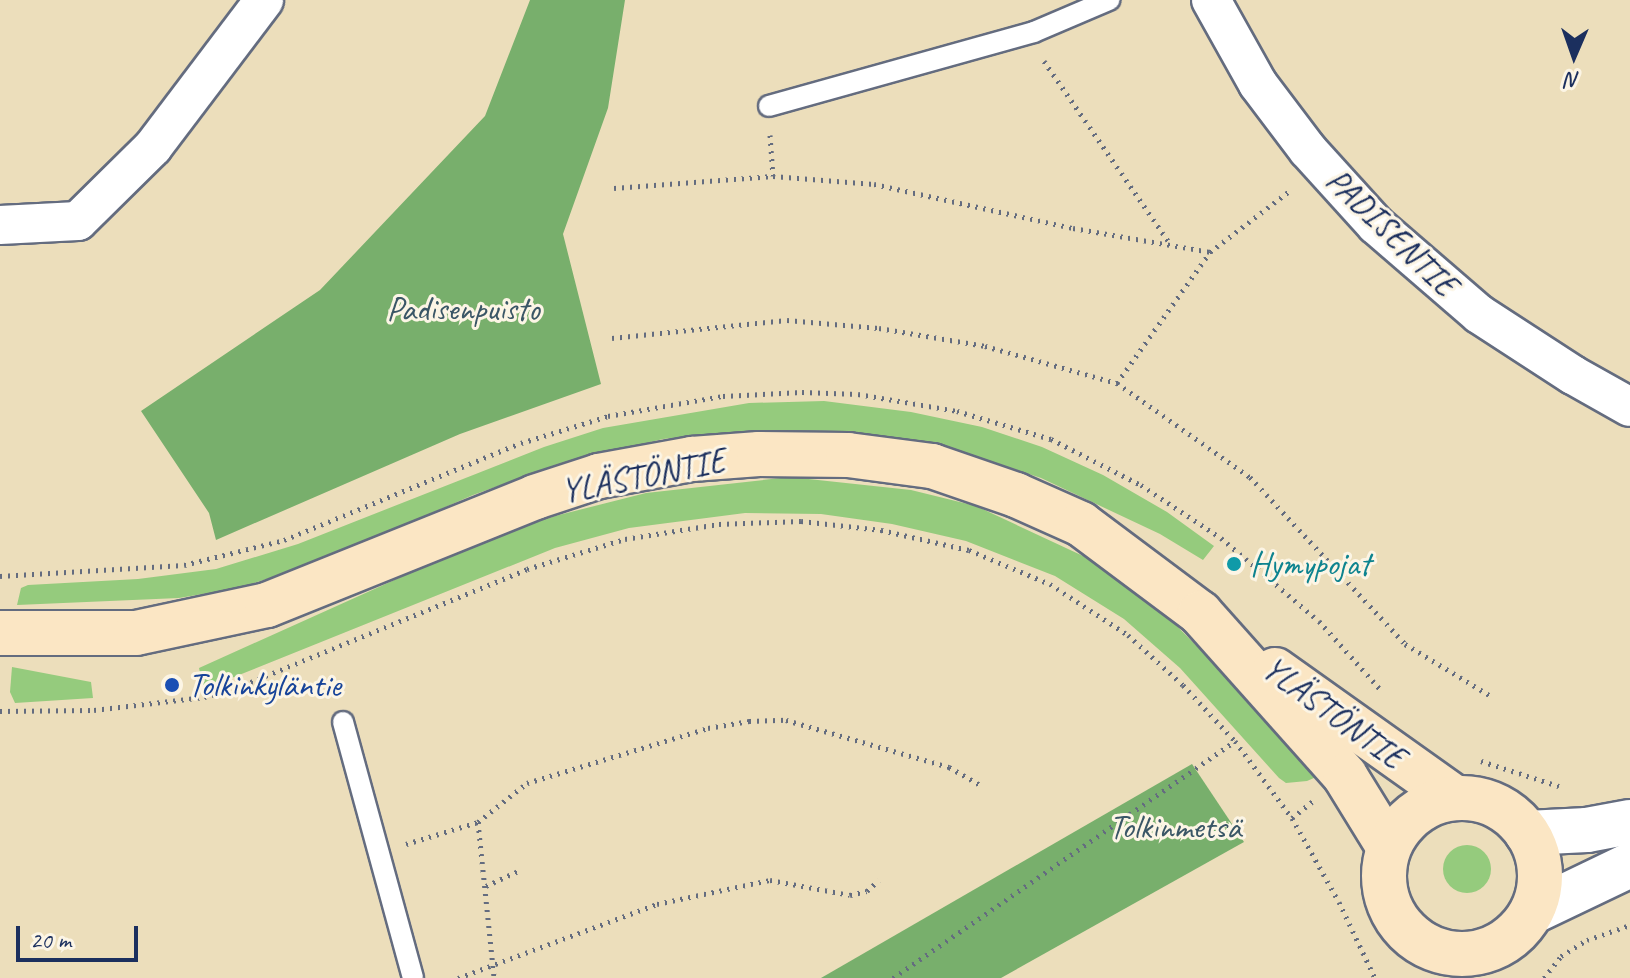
<!DOCTYPE html>
<meta charset="utf-8">
<style>
body{margin:0}
#map{position:relative;width:1630px;height:978px;overflow:hidden;background:#ecdebb;font-family:Caveat,sans-serif}
div>[style]{position:absolute}
.green>*{inset:0;background:#95cb7d}
.round{border-radius:50%}
.forest>*{inset:0;background:#78af6c}
.path>*{height:5px;margin-top:-2.5px;transform-origin:0;background:repeating-linear-gradient(90deg,#646c7f 0 2px,transparent 0 8px)}
.roads{filter:drop-shadow(2px 0 #646c7f) drop-shadow(-2px 0 #646c7f) drop-shadow(0 2px #646c7f) drop-shadow(0 -2px #646c7f)}
.service>*{height:20px;margin:-10px;padding:0 10px;transform-origin:10px;border-radius:10px;background:#fff}
.minor>*{height:38px;margin:-19px;padding:0 19px;transform-origin:19px;border-radius:19px;background:#fff}
.tertiary>*{height:44px;margin:-22px;padding:0 22px;transform-origin:22px;border-radius:22px;background:#fff}
.secondary>*{height:44px;margin:-22px;padding:0 22px;transform-origin:22px;border-radius:22px;background:#fbe6c4}
.secondary>.ring{margin:-22px;padding:0;box-sizing:content-box;background:none;border:44px solid #fbe6c4;border-radius:50%}
.dots>*{width:22px;height:22px;translate:-50% -50%;box-sizing:border-box;border:4px solid #fcf5e5;border-radius:50%}
span{translate:-50% -50%;white-space:nowrap;text-align:center;line-height:1.15;-webkit-text-stroke:6px #fcf5e5;paint-order:stroke}
.street-label{font-size:34px;color:#1b2f5e}
.park-label{font-size:34px;color:#3a5666}
.culture-label{font-size:34px;color:#0d838f}
.left{translate:0 -50%;text-align:left}
.transit-label{font-size:34px;color:#164399}
.north{position:absolute;left:1534px;top:16px;width:80px;height:80px;-webkit-text-stroke:6px #fcf5e5;paint-order:stroke;rotate:182deg;font-size:22px;font-weight:700;line-height:32px;text-align:center;color:#1b2f5e}
.north::after{content:'';display:block;margin:auto;width:28px;height:36px;background:#1b2f5e;clip-path:polygon(50% 0,100% 100%,50% 72%,0 100%)}
.scale{position:absolute;left:16px;top:926px;width:122px;height:36px;box-sizing:border-box;border:4px solid #1b2f5e;border-top:0;padding-left:10px;font-size:24px;line-height:28px;white-space:nowrap;color:#1b2f5e;-webkit-text-stroke:6px #fcf5e5;paint-order:stroke}
</style>
<div id="map">
<div class="green">
<i style="clip-path:polygon(824px 401px,911px 412px,982px 427px,1042px 447px,1103px 475px,1167px 512px,1214px 546px,1203px 560px,1160px 534px,1041px 478px,966px 453px,845px 431px,756px 430px,663px 439px,559px 464px,473px 495px,315px 564px,238px 588px,179px 598px,17px 605px,21px 588px,28px 585px,138px 579px,216px 569px,298px 544px,544px 447px,603px 428px,749px 403px)"></i>
<i style="clip-path:polygon(790px 477px,911px 490px,976px 506px,1096px 562px,1162px 611px,1323px 774px,1307px 781px,1286px 783px,1279px 778px,1180px 668px,1124px 619px,1055px 576px,966px 541px,892px 524px,821px 514px,745px 513px,629px 528px,555px 548px,224px 681px,203px 687px,199px 668px,481px 541px,555px 516px,646px 493px)"></i>
<i style="clip-path:polygon(12px 667px,91px 682px,93px 698px,15px 703px,10px 692px)"></i>
<i class="round" style="left:1443px;top:845px;width:48px;height:48px"></i>
</div>
<div class="forest">
<i style="clip-path:polygon(530px 0,625px 0,608px 108px,563px 234px,601px 384px,460px 434px,216px 540px,209px 513px,141px 411px,320px 290px,485px 116px)"></i>
<i style="clip-path:polygon(1192px 764px,1244px 842px,1001px 978px,821px 978px)"></i>
</div>
<div class="path">
<i style="left:1044px;top:61px;width:220px;rotate:55.4deg"></i>
<i style="left:770px;top:135px;width:41px;rotate:85.8deg"></i>
<i style="left:614px;top:188px;width:159px;rotate:-4.3deg"></i>
<i style="left:773px;top:176px;width:101px;rotate:4.5deg"></i>
<i style="left:874px;top:184px;width:204px;rotate:12.5deg"></i>
<i style="left:1073px;top:228px;width:139px;rotate:9.9deg"></i>
<i style="left:612px;top:338px;width:176px;rotate:-5.9deg"></i>
<i style="left:787px;top:320px;width:92px;rotate:5deg"></i>
<i style="left:879px;top:328px;width:108px;rotate:9.6deg"></i>
<i style="left:985px;top:346px;width:137px;rotate:15.7deg"></i>
<i style="left:1117px;top:383px;width:163px;rotate:35.3deg"></i>
<i style="left:1250px;top:477px;width:228px;rotate:47.1deg"></i>
<i style="left:1405px;top:644px;width:100px;rotate:31.2deg"></i>
<i style="left:1117px;top:383px;width:161px;rotate:-54.6deg"></i>
<i style="left:1210px;top:252px;width:103px;rotate:-37.5deg"></i>
<i style="left:0;top:576px;width:184px;rotate:-3.4deg"></i>
<i style="left:184px;top:565px;width:103px;rotate:-14deg"></i>
<i style="left:284px;top:540px;width:256px;rotate:-22.3deg"></i>
<i style="left:521px;top:443px;width:91px;rotate:-17.2deg"></i>
<i style="left:608px;top:416px;width:117px;rotate:-9.9deg"></i>
<i style="left:723px;top:396px;width:79px;rotate:-2.9deg"></i>
<i style="left:802px;top:392px;width:56px;rotate:2deg"></i>
<i style="left:858px;top:394px;width:100px;rotate:9.7deg"></i>
<i style="left:957px;top:411px;width:98px;rotate:16.6deg"></i>
<i style="left:1051px;top:439px;width:101px;rotate:27.1deg"></i>
<i style="left:1141px;top:485px;width:96px;rotate:33.5deg"></i>
<i style="left:1221px;top:538px;width:128px;rotate:40.3deg"></i>
<i style="left:1319px;top:621px;width:91px;rotate:48.1deg"></i>
<i style="left:0;top:711px;width:94px;rotate:-0.6deg"></i>
<i style="left:94px;top:710px;width:111px;rotate:-6.7deg"></i>
<i style="left:204px;top:697px;width:33px;rotate:-16deg"></i>
<i style="left:236px;top:688px;width:314px;rotate:-22.2deg"></i>
<i style="left:527px;top:569px;width:102px;rotate:-17deg"></i>
<i style="left:625px;top:539px;width:95px;rotate:-9.1deg"></i>
<i style="left:719px;top:524px;width:82px;rotate:-2.1deg"></i>
<i style="left:801px;top:521px;width:81px;rotate:6.4deg"></i>
<i style="left:881px;top:530px;width:90px;rotate:12.8deg"></i>
<i style="left:969px;top:550px;width:88px;rotate:22.8deg"></i>
<i style="left:1050px;top:584px;width:93px;rotate:33.2deg"></i>
<i style="left:1128px;top:635px;width:74px;rotate:42.3deg"></i>
<i style="left:1183px;top:685px;width:76px;rotate:47.1deg"></i>
<i style="left:1235px;top:741px;width:96px;rotate:53.5deg"></i>
<i style="left:1292px;top:818px;width:96px;rotate:60.8deg"></i>
<i style="left:1339px;top:902px;width:84px;rotate:64.7deg"></i>
<i style="left:1481px;top:761px;width:82px;rotate:17.8deg"></i>
<i style="left:1292px;top:818px;width:27px;rotate:-39deg"></i>
<i style="left:478px;top:822px;width:157px;rotate:84.1deg"></i>
<i style="left:406px;top:844px;width:75px;rotate:-17deg"></i>
<i style="left:478px;top:822px;width:63px;rotate:-38.5deg"></i>
<i style="left:527px;top:783px;width:189px;rotate:-16.9deg"></i>
<i style="left:708px;top:728px;width:42px;rotate:-9.7deg"></i>
<i style="left:749px;top:721px;width:37px;rotate:-2deg"></i>
<i style="left:786px;top:720px;width:170px;rotate:16.1deg"></i>
<i style="left:949px;top:767px;width:36px;rotate:30deg"></i>
<i style="left:486px;top:886px;width:38px;rotate:-25deg"></i>
<i style="left:458px;top:978px;width:212px;rotate:-20.4deg"></i>
<i style="left:657px;top:904px;width:116px;rotate:-12deg"></i>
<i style="left:770px;top:880px;width:81px;rotate:10.6deg"></i>
<i style="left:850px;top:895px;width:17px;rotate:-13deg"></i>
<i style="left:867px;top:891px;width:16px;rotate:-43deg"></i>
<i style="left:893px;top:978px;width:416px;rotate:-34.7deg"></i>
<i style="left:1544px;top:978px;width:28px;rotate:-52deg"></i>
<i style="left:1561px;top:956px;width:31px;rotate:-32deg"></i>
<i style="left:1587px;top:940px;width:46px;rotate:-19.2deg"></i>
</div>
<div class="roads">
<div class="service">
<i style="left:769px;top:106px;width:275px;rotate:-15.6deg"></i>
<i style="left:1034px;top:32px;width:82px;rotate:-23.1deg"></i>
<i style="left:343px;top:722px;width:265px;rotate:74.7deg"></i>
</div>
<div class="minor">
<i style="left:1211px;top:0;width:96px;rotate:60.8deg"></i>
<i style="left:1258px;top:84px;width:83px;rotate:52.9deg"></i>
<i style="left:1308px;top:150px;width:101px;rotate:47.8deg"></i>
<i style="left:1376px;top:225px;width:136px;rotate:40.8deg"></i>
<i style="left:1479px;top:314px;width:112px;rotate:33deg"></i>
<i style="left:1573px;top:375px;width:65px;rotate:29.3deg"></i>
<i style="left:0;top:225px;width:78px;rotate:-2.9deg"></i>
<i style="left:78px;top:221px;width:105px;rotate:-44.6deg"></i>
<i style="left:153px;top:147px;width:184px;rotate:-52.9deg"></i>
</div>
<div class="tertiary">
<i style="left:1527px;top:833px;width:60px;rotate:-2.9deg"></i>
<i style="left:1587px;top:830px;width:44px;rotate:-10.5deg"></i>
<i style="left:1532px;top:912px;width:109px;rotate:-25.6deg"></i>
</div>
<div class="secondary">
<i style="left:0;top:633px;width:136px"></i>
<i style="left:136px;top:633px;width:134px;rotate:-12.1deg"></i>
<i style="left:267px;top:605px;width:289px;rotate:-21.9deg"></i>
<i style="left:535px;top:497px;width:67px;rotate:-18.2deg"></i>
<i style="left:599px;top:476px;width:95px;rotate:-10.4deg"></i>
<i style="left:692px;top:459px;width:67px;rotate:-4.3deg"></i>
<i style="left:759px;top:454px;width:89px;rotate:0.6deg"></i>
<i style="left:848px;top:455px;width:85px;rotate:7.5deg"></i>
<i style="left:932px;top:466px;width:89px;rotate:19deg"></i>
<i style="left:1016px;top:495px;width:71px;rotate:24deg"></i>
<i style="left:1081px;top:524px;width:149px;rotate:36.8deg"></i>
<i style="left:1200px;top:613px;width:218px;rotate:48.3deg"></i>
<i style="left:1345px;top:776px;width:82px;rotate:58.4deg"></i>
<i style="left:1275px;top:670px;width:219px;rotate:35.4deg"></i>
<i class="ring" style="left:1384px;top:798px;width:112px;height:112px"></i>
</div>
</div>
<div class="dots">
<i style="left:1234px;top:564px;background:#0f9aa8"></i>
<i style="left:172px;top:685px;background:#1a4fb4"></i>
</div>
<div class="street-label">
<span style="left:1392px;top:232px;rotate:44deg">PADISENTIE</span>
<span style="left:643px;top:475px;rotate:-11deg">YLÄSTÖNTIE</span>
<span style="left:1334px;top:712px;rotate:36deg">YLÄSTÖNTIE</span>
</div>
<div class="park-label">
<span style="left:463px;top:309px">Padisenpuisto</span>
<span style="left:1175px;top:827px">Tolkinmetsä</span>
</div>
<div class="culture-label">
<span class="left" style="left:1250px;top:564px">Hymypojat</span>
</div>
<div class="transit-label">
<span class="left" style="left:188px;top:685px">Tolkinkyläntie</span>
</div>
<div class="north">N</div>
<div class="scale">20 m</div>
</div>
